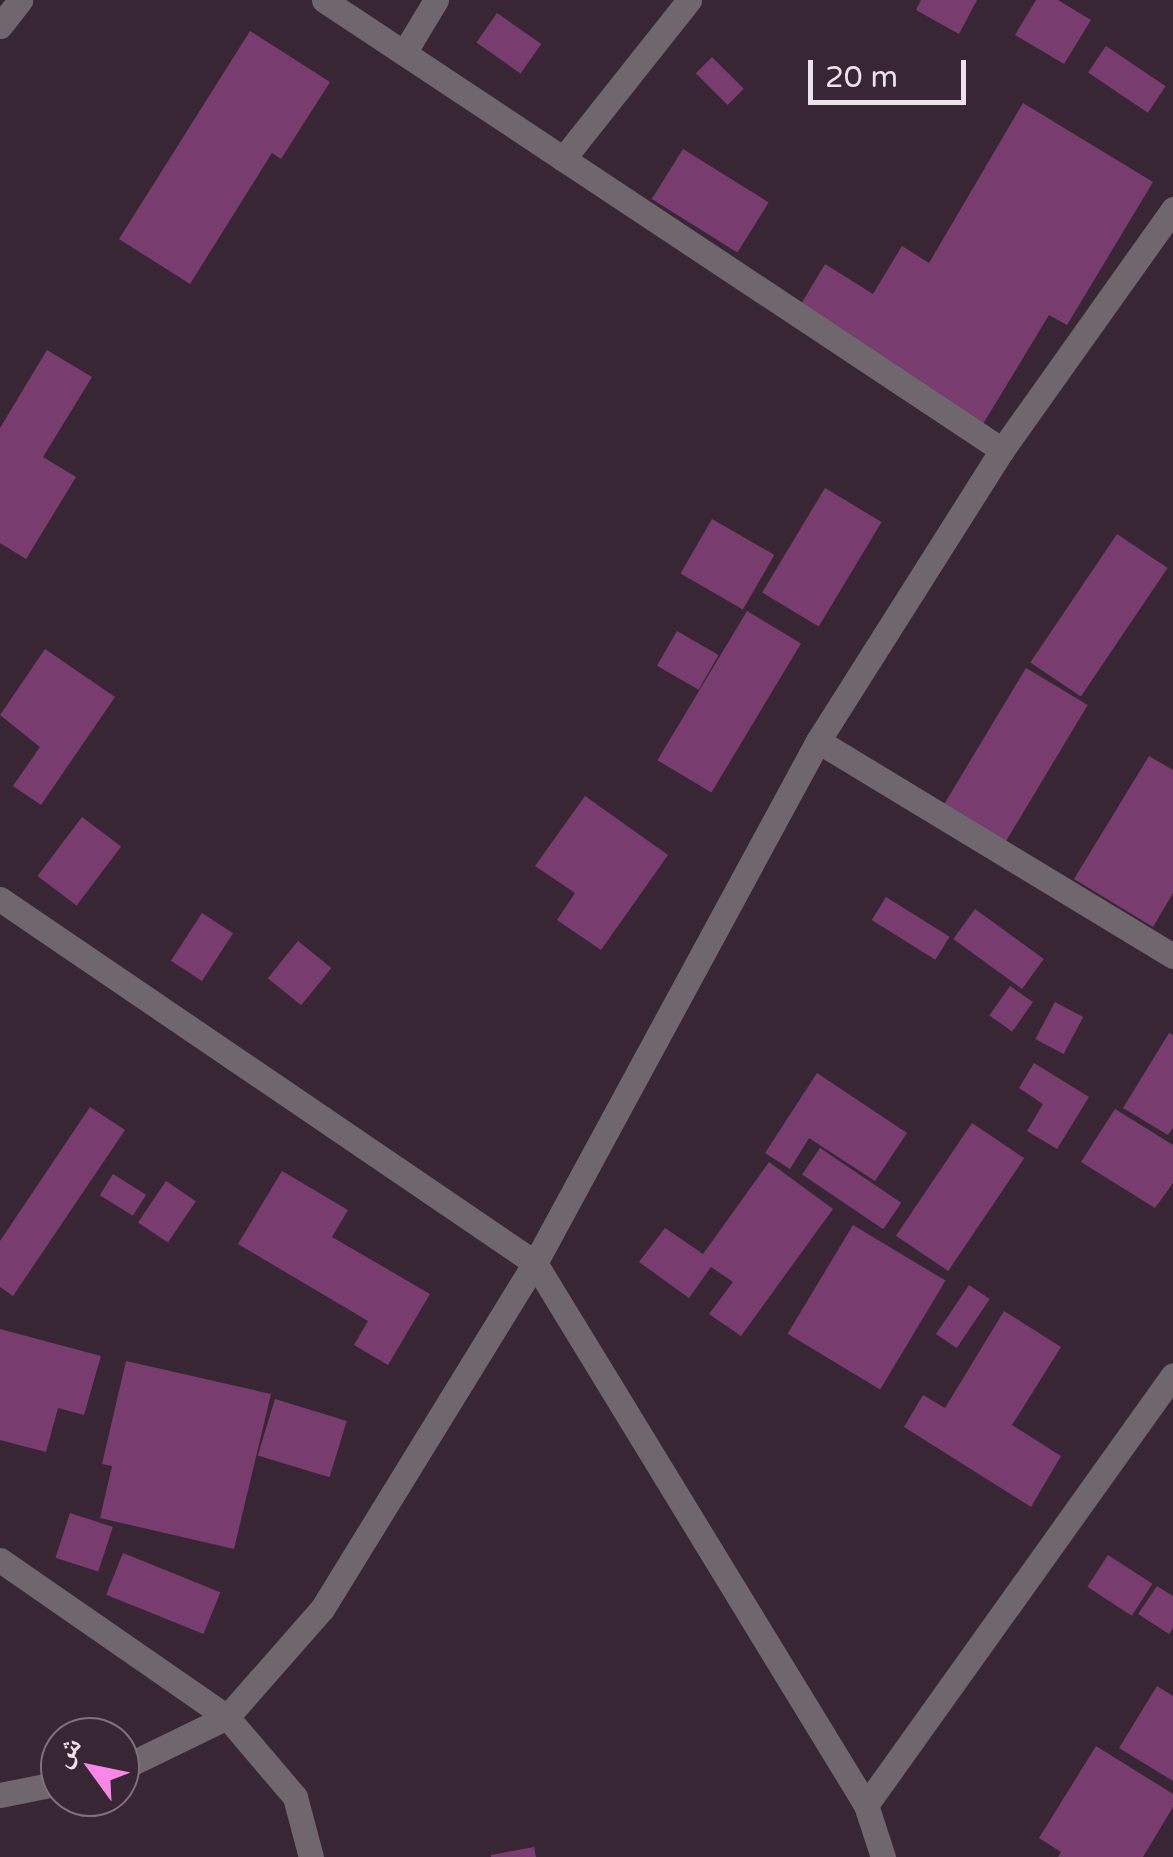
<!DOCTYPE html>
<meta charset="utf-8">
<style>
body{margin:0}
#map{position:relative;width:1173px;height:1857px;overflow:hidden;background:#382634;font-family:"Varela Round","Noto Naskh Arabic",sans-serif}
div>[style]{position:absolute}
.building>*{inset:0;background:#793c6f;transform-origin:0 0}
.minor>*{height:25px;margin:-12.5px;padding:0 12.5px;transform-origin:12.5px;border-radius:12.5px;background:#70676e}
span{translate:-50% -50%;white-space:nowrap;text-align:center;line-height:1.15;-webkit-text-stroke:8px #382634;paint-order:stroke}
.north{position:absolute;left:40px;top:1717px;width:100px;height:100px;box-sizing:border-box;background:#382634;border:2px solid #80717d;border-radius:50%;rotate:303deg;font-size:28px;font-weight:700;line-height:40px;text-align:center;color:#ede1ea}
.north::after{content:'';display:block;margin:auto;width:35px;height:45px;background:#fa87e7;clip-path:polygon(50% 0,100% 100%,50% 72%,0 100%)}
.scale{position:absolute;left:808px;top:60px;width:158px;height:45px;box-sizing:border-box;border:5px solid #ede1ea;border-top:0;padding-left:12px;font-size:30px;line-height:35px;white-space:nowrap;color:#ede1ea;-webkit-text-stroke:8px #382634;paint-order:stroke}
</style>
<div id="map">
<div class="building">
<i style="clip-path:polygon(921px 0,977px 0,959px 34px,916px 10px)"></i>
<i style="clip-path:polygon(1036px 0,1058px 0,1091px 20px,1064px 64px,1015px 35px)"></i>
<i style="left:497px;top:13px;width:54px;height:36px;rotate:35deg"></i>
<i style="clip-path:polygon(250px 31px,330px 82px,281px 159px,272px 153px,190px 284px,119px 239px)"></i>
<i style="left:1106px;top:46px;width:72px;height:32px;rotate:34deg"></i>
<i style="left:712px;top:57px;width:45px;height:23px;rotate:45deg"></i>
<i style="clip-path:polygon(1023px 103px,1153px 182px,1067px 325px,1049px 315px,983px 424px,797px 311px,825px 264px,873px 294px,902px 246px,929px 263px)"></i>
<i style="left:683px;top:149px;width:101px;height:59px;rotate:32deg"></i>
<i style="clip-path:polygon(47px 350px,92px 377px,43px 457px,76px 477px,26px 559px,0 543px,0 428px)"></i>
<i style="left:825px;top:488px;width:66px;height:122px;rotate:31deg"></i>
<i style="left:712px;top:519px;width:72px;height:63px;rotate:30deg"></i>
<i style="left:1117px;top:534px;width:61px;height:155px;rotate:34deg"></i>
<i style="left:747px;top:611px;width:63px;height:174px;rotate:31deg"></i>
<i style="left:677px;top:631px;width:48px;height:40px;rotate:30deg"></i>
<i style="clip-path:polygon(45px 649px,115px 697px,41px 805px,13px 786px,40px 747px,0 715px)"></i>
<i style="left:1026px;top:668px;width:72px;height:162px;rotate:31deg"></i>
<i style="clip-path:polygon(1149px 756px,1173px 770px,1173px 893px,1153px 927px,1074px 879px)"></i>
<i style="clip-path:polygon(585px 796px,668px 855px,601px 950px,557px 920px,575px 893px,535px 866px)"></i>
<i style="left:82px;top:817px;width:49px;height:74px;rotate:37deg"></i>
<i style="left:886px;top:897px;width:75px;height:27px;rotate:32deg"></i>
<i style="left:975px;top:909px;width:85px;height:37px;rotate:36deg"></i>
<i style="left:202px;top:913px;width:37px;height:57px;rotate:33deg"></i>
<i style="left:298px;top:941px;width:43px;height:48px;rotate:39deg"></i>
<i style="left:1010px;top:986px;width:28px;height:36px;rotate:35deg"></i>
<i style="left:1055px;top:1002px;width:32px;height:42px;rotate:28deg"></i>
<i style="clip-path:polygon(1169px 1033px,1173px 1035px,1173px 1128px,1168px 1135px,1123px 1108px)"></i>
<i style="clip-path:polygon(1034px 1063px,1089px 1097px,1057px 1149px,1027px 1131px,1043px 1104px,1019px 1088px)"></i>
<i style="clip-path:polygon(817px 1073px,907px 1133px,875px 1181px,809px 1138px,790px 1169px,765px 1153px)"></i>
<i style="clip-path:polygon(90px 1107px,125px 1130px,13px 1296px,0 1287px,0 1241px)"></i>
<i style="clip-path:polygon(1115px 1109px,1173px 1145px,1173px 1183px,1155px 1208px,1081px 1162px)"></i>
<i style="left:972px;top:1123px;width:63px;height:136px;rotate:34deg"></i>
<i style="left:820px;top:1148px;width:98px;height:32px;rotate:34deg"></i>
<i style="clip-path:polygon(769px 1162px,833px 1209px,741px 1336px,709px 1314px,733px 1282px,711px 1267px,689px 1298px,639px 1262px,665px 1228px,703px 1254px)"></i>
<i style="clip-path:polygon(282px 1171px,348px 1210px,332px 1237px,430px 1294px,388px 1365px,354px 1345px,368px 1321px,238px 1244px)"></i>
<i style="left:113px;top:1174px;width:39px;height:25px;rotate:32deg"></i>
<i style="left:166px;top:1181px;width:36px;height:50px;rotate:34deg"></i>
<i style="left:853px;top:1225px;width:108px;height:127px;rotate:31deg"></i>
<i style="left:969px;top:1285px;width:25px;height:59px;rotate:34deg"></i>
<i style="clip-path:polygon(1004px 1311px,1061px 1347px,1012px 1425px,1061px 1456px,1031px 1507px,904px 1427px,923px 1395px,945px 1408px)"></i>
<i style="clip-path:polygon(0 1329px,101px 1356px,84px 1415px,58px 1408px,46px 1452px,0 1440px)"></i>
<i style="clip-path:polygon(126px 1361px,271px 1394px,234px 1549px,100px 1518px,112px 1466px,102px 1464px)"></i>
<i style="left:275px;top:1399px;width:75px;height:59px;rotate:17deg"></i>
<i style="left:70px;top:1513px;width:45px;height:47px;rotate:18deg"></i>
<i style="left:123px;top:1553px;width:105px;height:45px;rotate:22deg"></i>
<i style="left:1108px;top:1555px;width:53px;height:38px;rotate:33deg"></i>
<i style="clip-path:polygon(1157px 1586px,1173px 1596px,1173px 1628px,1169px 1634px,1138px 1614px)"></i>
<i style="clip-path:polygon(1157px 1686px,1173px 1696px,1173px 1781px,1119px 1748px)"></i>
<i style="clip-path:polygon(1096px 1746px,1173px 1794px,1173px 1807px,1143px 1857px,1058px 1857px,1061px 1852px,1039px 1838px)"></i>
<i style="clip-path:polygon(534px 1847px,536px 1857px,491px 1857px,491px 1855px)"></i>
</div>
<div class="minor">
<i style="left:324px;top:0;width:814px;rotate:33.57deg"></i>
<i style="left:0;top:26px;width:33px;rotate:-52deg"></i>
<i style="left:404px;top:53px;width:62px;rotate:-58.9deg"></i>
<i style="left:563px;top:159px;width:203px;rotate:-51.6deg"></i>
<i style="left:818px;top:741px;width:415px;rotate:31.2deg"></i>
<i style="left:0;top:899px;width:647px;rotate:34.23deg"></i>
<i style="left:535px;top:1263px;width:635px;rotate:58.59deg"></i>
<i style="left:866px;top:1805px;width:55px;rotate:71.9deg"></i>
<i style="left:0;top:1560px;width:276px;rotate:34.7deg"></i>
<i style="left:227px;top:1717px;width:105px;rotate:49.6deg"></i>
<i style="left:295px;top:1797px;width:62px;rotate:75.1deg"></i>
<i style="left:120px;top:1769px;width:119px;rotate:-25.9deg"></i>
<i style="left:227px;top:1717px;width:144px;rotate:-48.7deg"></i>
<i style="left:322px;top:1609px;width:406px;rotate:-58.4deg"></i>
<i style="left:535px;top:1263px;width:594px;rotate:-61.54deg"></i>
<i style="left:818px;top:741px;width:344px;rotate:-57.7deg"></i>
<i style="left:1002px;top:450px;width:296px;rotate:-54.6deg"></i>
<i style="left:0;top:1795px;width:61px;rotate:-11.3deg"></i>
<i style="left:866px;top:1805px;width:528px;rotate:-54.47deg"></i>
</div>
<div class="north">ش</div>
<div class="scale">20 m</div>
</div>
